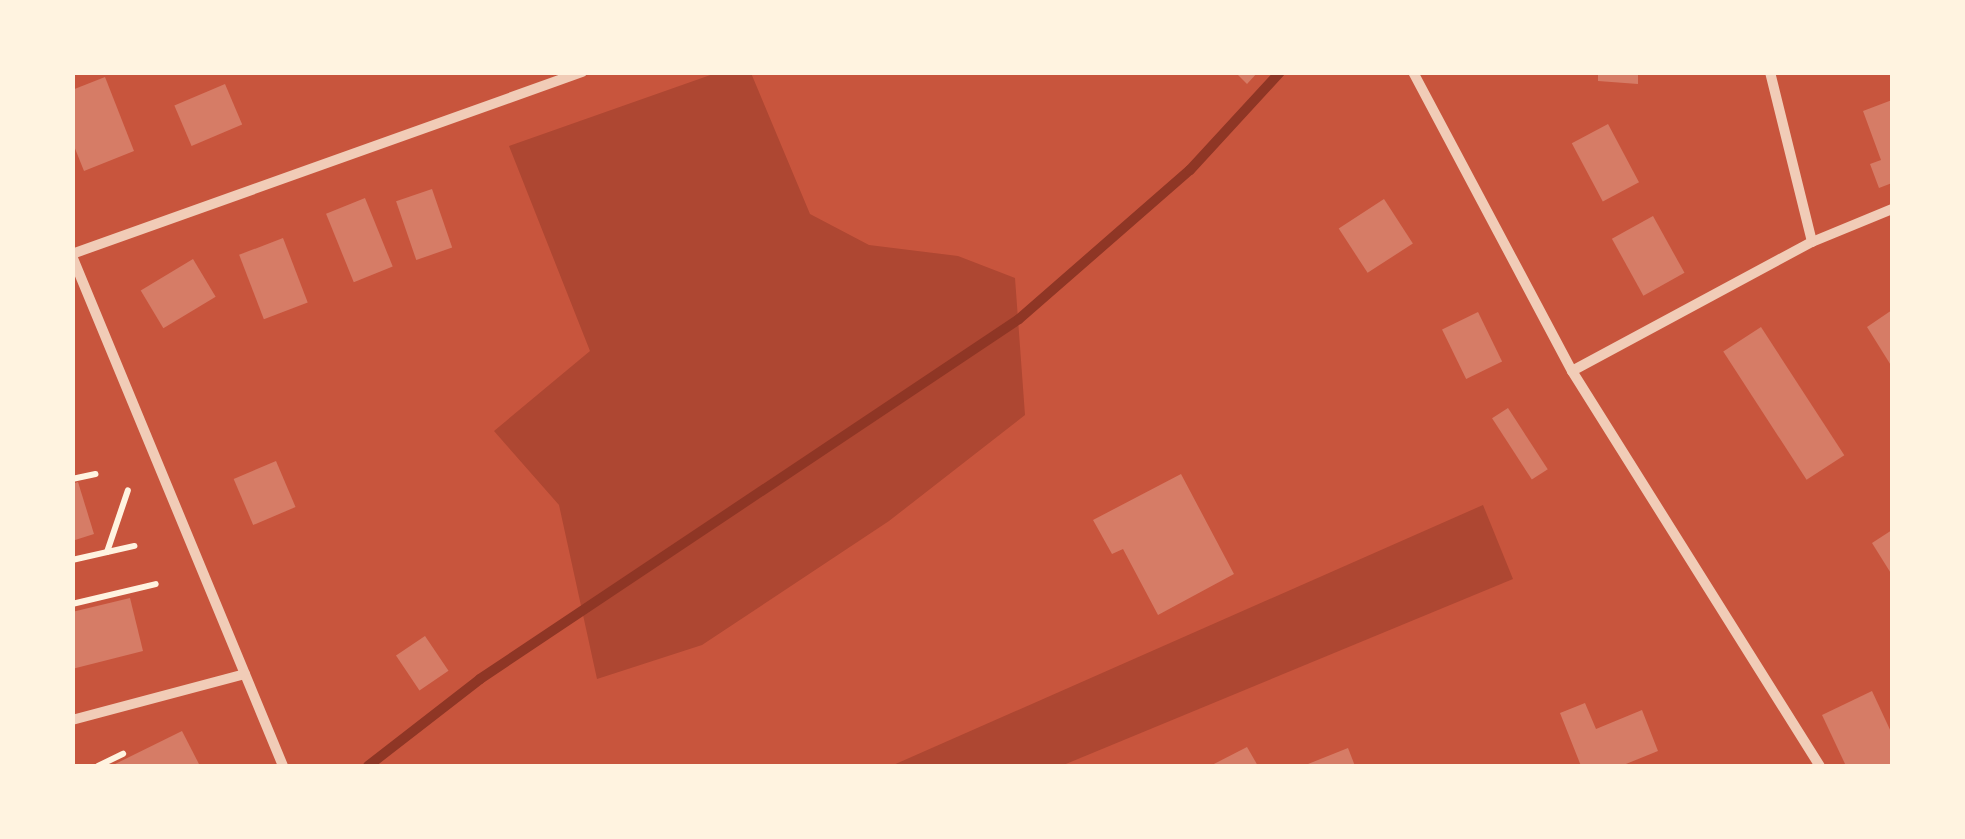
<!DOCTYPE html>
<style>
body{margin:0}
#map{position:relative;width:1965px;height:839px;overflow:hidden;background:#c8553d;font-family:"Golos Text",sans-serif}
div>[style]{position:absolute}
.green>*{inset:0;background:#ae4732}
.stream>*{height:10px;margin:-5px;padding:0 5px;transform-origin:5px;border-radius:5px;background:#8f3625}
.building>*{inset:0;background:#d67c66;transform-origin:0 0}
.path>*{height:6px;margin:-3px;padding:0 3px;transform-origin:3px;border-radius:3px;background:#fff3e0}
.minor>*{height:10px;margin:-5px;padding:0 5px;transform-origin:5px;border-radius:5px;background:#f1ccb7}
span{translate:-50% -50%;white-space:nowrap;text-align:center;line-height:1.15;-webkit-text-stroke:10px #fff3e0;paint-order:stroke}
.frame{position:absolute;inset:0;border:75px solid #fff3e0;pointer-events:none}
</style>
<div id="map">
<div class="green">
<i style="clip-path:polygon(719px 72px,751px 73px,810px 214px,869px 245px,958px 256px,1015px 278px,1025px 415px,889px 521px,702px 645px,597px 679px,559px 505px,494px 431px,590px 351px,509px 146px)"></i>
<i style="clip-path:polygon(1483px 505px,1513px 579px,1061px 766px,891px 766px)"></i>
</div>
<div class="stream">
<i style="left:368px;top:766px;width:142px;rotate:-37.8deg"></i>
<i style="left:480px;top:679px;width:648px;rotate:-33.74deg"></i>
<i style="left:1019px;top:319px;width:227px;rotate:-41.1deg"></i>
<i style="left:1190px;top:170px;width:133px;rotate:-47.4deg"></i>
</div>
<div class="building">
<i style="clip-path:polygon(1235px 72px,1258px 72px,1247px 84px)"></i>
<i style="clip-path:polygon(1598px 72px,1638px 72px,1638px 84px,1598px 81px)"></i>
<i style="clip-path:polygon(105px 77px,134px 151px,84px 171px,72px 141px,72px 90px)"></i>
<i style="left:225px;top:84px;width:44px;height:55px;rotate:67deg"></i>
<i style="clip-path:polygon(1892px 100px,1892px 183px,1879px 188px,1870px 164px,1881px 160px,1863px 111px)"></i>
<i style="left:1608px;top:124px;width:66px;height:41px;rotate:62deg"></i>
<i style="left:432px;top:189px;width:62px;height:38px;rotate:71deg"></i>
<i style="left:365px;top:198px;width:74px;height:42px;rotate:68deg"></i>
<i style="left:1384px;top:199px;width:53px;height:54px;rotate:57deg"></i>
<i style="left:1653px;top:216px;width:65px;height:47px;rotate:61deg"></i>
<i style="left:283px;top:238px;width:69px;height:47px;rotate:69deg"></i>
<i style="left:193px;top:259px;width:44px;height:61px;rotate:59deg"></i>
<i style="clip-path:polygon(1892px 310px,1892px 367px,1867px 327px)"></i>
<i style="left:1478px;top:312px;width:55px;height:40px;rotate:64deg"></i>
<i style="left:1761px;top:327px;width:153px;height:45px;rotate:57deg"></i>
<i style="left:1508px;top:408px;width:73px;height:19px;rotate:57deg"></i>
<i style="left:276px;top:461px;width:50px;height:46px;rotate:67deg"></i>
<i style="clip-path:polygon(1181px 474px,1234px 574px,1158px 615px,1123px 549px,1112px 554px,1093px 520px)"></i>
<i style="clip-path:polygon(78px 482px,94px 534px,72px 541px,72px 484px)"></i>
<i style="clip-path:polygon(1892px 530px,1892px 575px,1872px 543px)"></i>
<i style="clip-path:polygon(130px 598px,143px 651px,72px 669px,72px 612px)"></i>
<i style="left:425px;top:636px;width:42px;height:35px;rotate:56deg"></i>
<i style="clip-path:polygon(1872px 691px,1892px 734px,1892px 766px,1846px 766px,1822px 715px)"></i>
<i style="clip-path:polygon(1585px 703px,1596px 729px,1642px 710px,1658px 751px,1621px 766px,1581px 766px,1560px 713px)"></i>
<i style="clip-path:polygon(182px 731px,200px 766px,111px 766px)"></i>
<i style="clip-path:polygon(1247px 747px,1258px 766px,1210px 766px)"></i>
<i style="clip-path:polygon(1348px 748px,1355px 766px,1303px 766px)"></i>
</div>
<div class="path">
<i style="left:72px;top:479px;width:24px;rotate:-12deg"></i>
<i style="left:107px;top:552px;width:65px;rotate:-71.3deg"></i>
<i style="left:72px;top:560px;width:64px;rotate:-12.7deg"></i>
<i style="left:72px;top:604px;width:86px;rotate:-13.4deg"></i>
<i style="left:98px;top:766px;width:28px;rotate:-26deg"></i>
</div>
<div class="minor">
<i style="left:1413px;top:72px;width:339px;rotate:62deg"></i>
<i style="left:1572px;top:371px;width:466px;rotate:57.9deg"></i>
<i style="left:1770px;top:72px;width:175px;rotate:76.1deg"></i>
<i style="left:1812px;top:242px;width:87px;rotate:-22.4deg"></i>
<i style="left:72px;top:254px;width:542px;rotate:-19.64deg"></i>
<i style="left:72px;top:256px;width:552px;rotate:67.52deg"></i>
<i style="left:1572px;top:371px;width:272px;rotate:-28.3deg"></i>
<i style="left:72px;top:720px;width:179px;rotate:-14.9deg"></i>
</div>
<div class="frame"></div>
</div>
